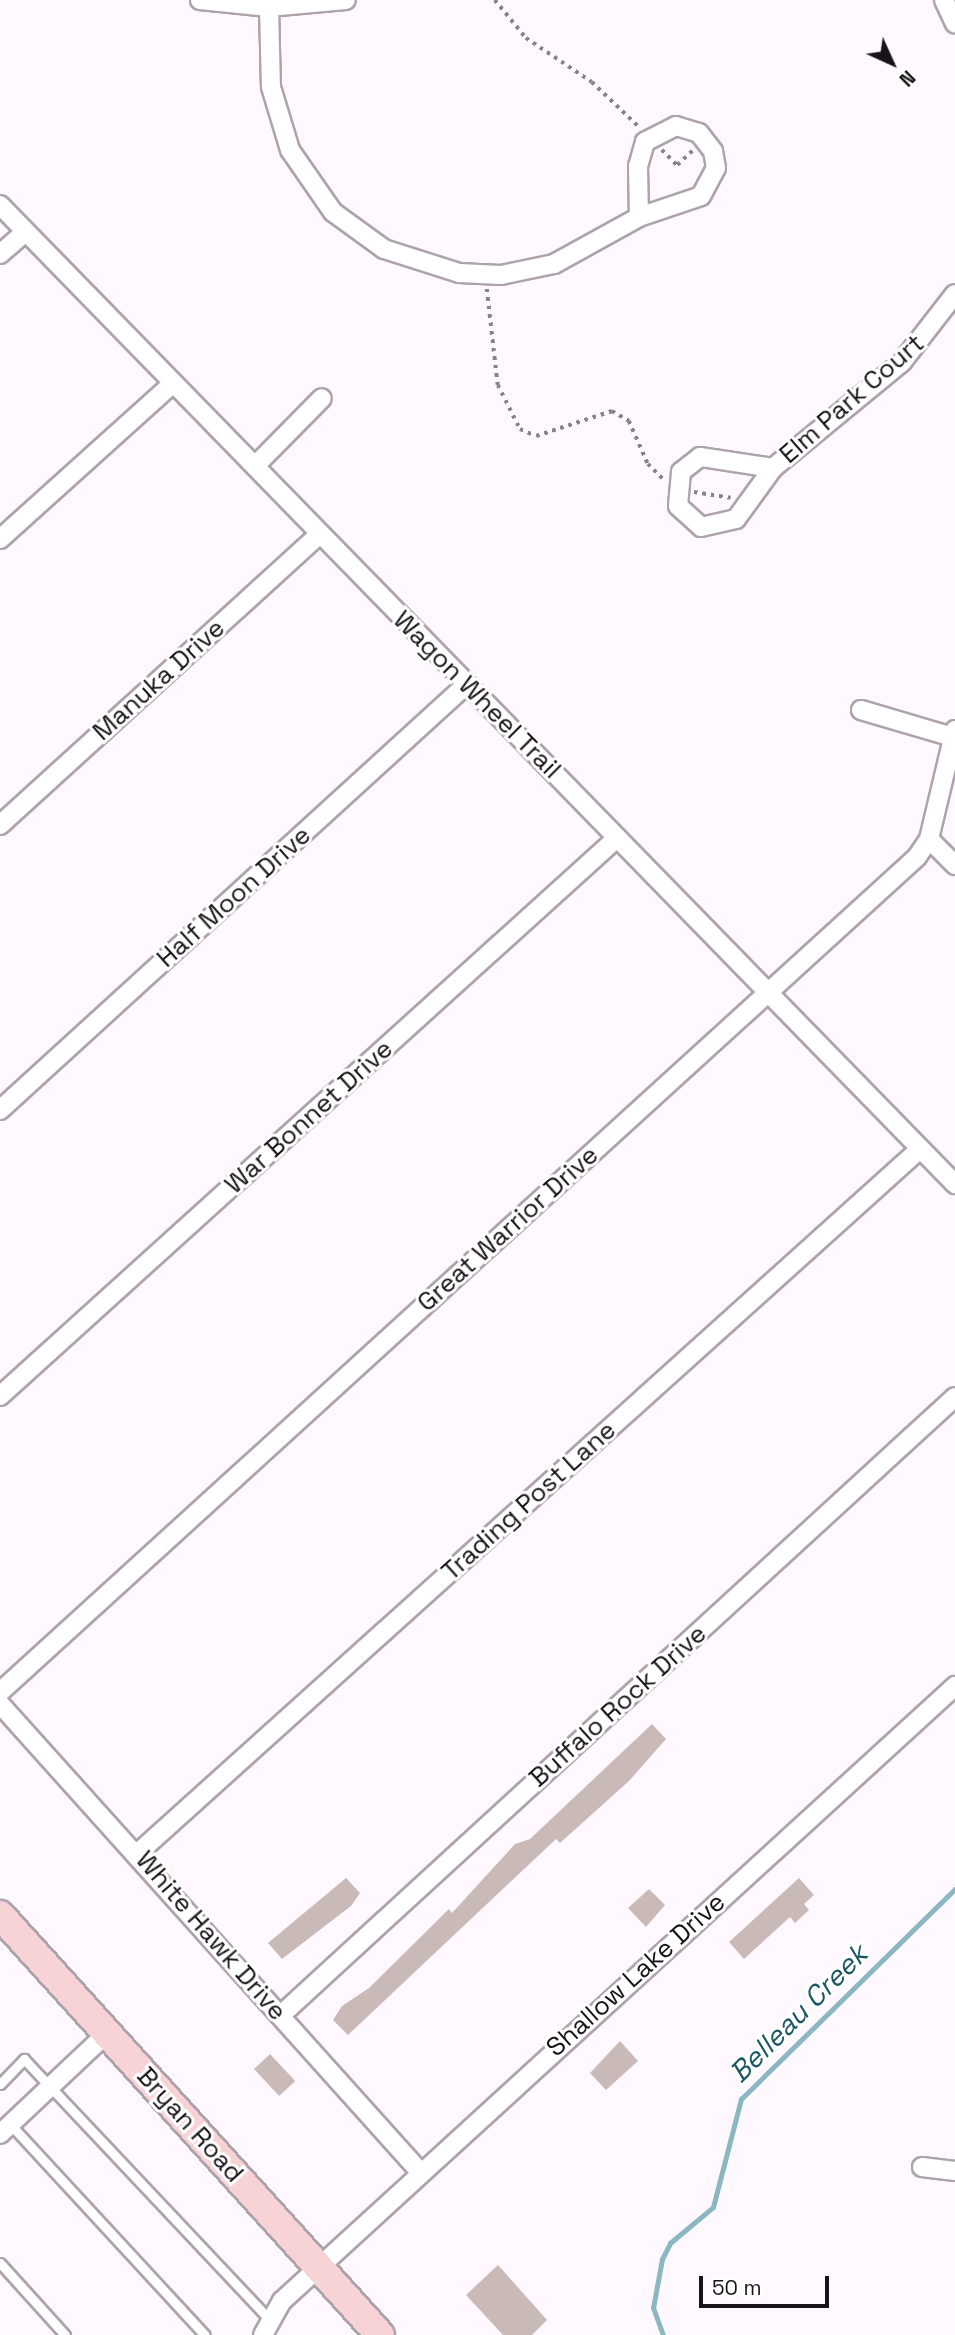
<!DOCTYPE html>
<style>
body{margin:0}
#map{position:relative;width:955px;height:2335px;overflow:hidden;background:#fff8fe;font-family:"Space Grotesk",sans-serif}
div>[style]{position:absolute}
.stream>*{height:5px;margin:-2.5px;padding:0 2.5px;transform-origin:2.5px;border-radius:2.5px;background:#8ab7c2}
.building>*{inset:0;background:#cabab7;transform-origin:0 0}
.path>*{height:3.5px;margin-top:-1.75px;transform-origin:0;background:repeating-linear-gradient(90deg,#898388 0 3.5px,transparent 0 8.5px)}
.roads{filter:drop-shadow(2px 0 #ada3ad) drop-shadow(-2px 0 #ada3ad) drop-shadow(0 2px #ada3ad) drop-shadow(0 -2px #ada3ad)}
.service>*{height:9px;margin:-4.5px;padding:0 4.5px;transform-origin:4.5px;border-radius:4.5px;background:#fff}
.minor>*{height:18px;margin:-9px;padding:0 9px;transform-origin:9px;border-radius:9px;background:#fff}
.primary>*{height:28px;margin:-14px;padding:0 14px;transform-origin:14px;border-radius:14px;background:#f8d3d6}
span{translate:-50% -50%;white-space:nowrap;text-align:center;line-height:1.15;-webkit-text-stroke:6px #fff;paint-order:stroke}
.street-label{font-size:26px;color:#171317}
.water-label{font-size:28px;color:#195763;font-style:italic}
.north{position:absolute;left:857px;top:28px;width:70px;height:70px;-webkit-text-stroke:5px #fff;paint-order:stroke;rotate:135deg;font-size:19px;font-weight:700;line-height:28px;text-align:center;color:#171317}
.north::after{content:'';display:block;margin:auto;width:24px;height:32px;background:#171317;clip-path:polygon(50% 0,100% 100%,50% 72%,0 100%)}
.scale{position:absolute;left:699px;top:2276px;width:130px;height:32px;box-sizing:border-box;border:4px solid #171317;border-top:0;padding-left:9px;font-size:21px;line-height:24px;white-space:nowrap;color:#171317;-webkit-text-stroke:5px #fff;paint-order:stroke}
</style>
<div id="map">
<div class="stream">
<i style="left:663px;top:2335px;width:29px;rotate:-110deg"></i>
<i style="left:653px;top:2308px;width:50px;rotate:-79.6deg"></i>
<i style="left:662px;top:2259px;width:18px;rotate:-63deg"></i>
<i style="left:670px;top:2243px;width:56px;rotate:-39.9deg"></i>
<i style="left:713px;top:2207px;width:112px;rotate:-75.5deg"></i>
<i style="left:741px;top:2099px;width:300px;rotate:-44.5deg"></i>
</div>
<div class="building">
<i style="clip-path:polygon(652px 1724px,666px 1739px,629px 1781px,560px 1843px,556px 1839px,348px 2035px,333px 2020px,342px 2006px,369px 1988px,449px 1909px,452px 1913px,515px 1844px,530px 1839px)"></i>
<i style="clip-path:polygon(346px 1878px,360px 1893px,351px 1906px,282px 1959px,268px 1943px)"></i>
<i style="clip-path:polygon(799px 1878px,814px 1895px,804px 1904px,809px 1910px,795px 1923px,790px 1917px,744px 1959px,729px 1942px)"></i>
<i style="clip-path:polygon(649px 1889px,665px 1905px,646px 1927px,628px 1908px)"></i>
<i style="clip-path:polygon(620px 2041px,638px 2061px,606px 2090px,590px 2073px)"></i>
<i style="left:270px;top:2054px;width:37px;height:22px;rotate:47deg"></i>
<i style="clip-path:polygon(498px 2265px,547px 2320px,532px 2335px,503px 2335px,466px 2295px)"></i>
</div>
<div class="path">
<i style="left:495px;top:0;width:49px;rotate:50.8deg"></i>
<i style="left:526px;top:38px;width:79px;rotate:33.7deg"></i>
<i style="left:592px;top:82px;width:64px;rotate:43.7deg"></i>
<i style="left:662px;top:150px;width:21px;rotate:45deg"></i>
<i style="left:677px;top:165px;width:21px;rotate:-43deg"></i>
<i style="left:487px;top:289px;width:97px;rotate:83.5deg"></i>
<i style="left:498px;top:385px;width:49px;rotate:63.4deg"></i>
<i style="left:520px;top:429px;width:17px;rotate:24deg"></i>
<i style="left:536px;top:436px;width:80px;rotate:-18.2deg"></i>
<i style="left:612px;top:411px;width:20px;rotate:30deg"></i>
<i style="left:629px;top:421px;width:47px;rotate:66.2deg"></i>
<i style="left:648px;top:464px;width:23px;rotate:45deg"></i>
<i style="left:694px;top:492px;width:37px;rotate:9deg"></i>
</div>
<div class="roads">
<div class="service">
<i style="left:0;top:2084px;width:35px;rotate:-46deg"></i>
<i style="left:24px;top:2059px;width:359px;rotate:46.7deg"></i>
<i style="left:10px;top:2124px;width:287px;rotate:47.3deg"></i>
<i style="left:0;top:2263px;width:97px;rotate:47.9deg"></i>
</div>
<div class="minor">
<i style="left:200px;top:0;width:69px;rotate:5.8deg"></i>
<i style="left:269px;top:7px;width:77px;rotate:-5.2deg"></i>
<i style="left:944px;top:0;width:26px;rotate:65deg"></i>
<i style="left:269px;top:7px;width:80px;rotate:88.6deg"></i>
<i style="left:271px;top:87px;width:66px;rotate:73.2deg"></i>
<i style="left:290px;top:150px;width:75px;rotate:55.3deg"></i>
<i style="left:333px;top:212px;width:63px;rotate:36deg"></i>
<i style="left:384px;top:249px;width:79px;rotate:17.7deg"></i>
<i style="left:459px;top:273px;width:42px;rotate:2.7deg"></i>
<i style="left:501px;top:275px;width:54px;rotate:-11.7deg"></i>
<i style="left:554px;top:264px;width:97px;rotate:-28.9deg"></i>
<i style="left:639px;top:217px;width:65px;rotate:-18.7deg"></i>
<i style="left:701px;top:196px;width:32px;rotate:-62deg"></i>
<i style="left:716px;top:168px;width:17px;rotate:-100deg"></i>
<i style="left:713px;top:151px;width:23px;rotate:-128deg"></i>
<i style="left:699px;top:133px;width:24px;rotate:-163deg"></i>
<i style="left:676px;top:126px;width:35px;rotate:153deg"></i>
<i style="left:645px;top:142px;width:25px;rotate:106deg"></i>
<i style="left:638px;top:166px;width:51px;rotate:88.9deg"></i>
<i style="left:0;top:205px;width:1368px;rotate:45.71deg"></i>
<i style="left:0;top:254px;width:33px;rotate:-41deg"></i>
<i style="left:255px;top:466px;width:95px;rotate:-45.4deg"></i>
<i style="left:773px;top:468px;width:74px;rotate:-171.4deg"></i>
<i style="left:700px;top:457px;width:24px;rotate:142deg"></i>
<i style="left:681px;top:472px;width:34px;rotate:95deg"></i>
<i style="left:678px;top:506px;width:31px;rotate:42deg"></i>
<i style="left:701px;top:527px;width:36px;rotate:-13deg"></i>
<i style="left:736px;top:519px;width:63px;rotate:-54deg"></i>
<i style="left:773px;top:468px;width:167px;rotate:-39.4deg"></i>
<i style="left:902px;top:362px;width:86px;rotate:-52.1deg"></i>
<i style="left:0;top:539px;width:230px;rotate:-42deg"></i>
<i style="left:861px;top:710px;width:96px;rotate:16.4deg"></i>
<i style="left:0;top:825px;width:431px;rotate:-42.3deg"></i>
<i style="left:929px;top:839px;width:37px;rotate:45deg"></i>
<i style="left:0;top:1110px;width:632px;rotate:-42.37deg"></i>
<i style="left:0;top:1396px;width:832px;rotate:-42.13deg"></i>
<i style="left:0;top:1692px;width:1240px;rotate:-42.32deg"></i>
<i style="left:917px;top:857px;width:22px;rotate:-56deg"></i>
<i style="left:929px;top:839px;width:112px;rotate:-76.6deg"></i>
<i style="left:0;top:1704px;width:629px;rotate:48.09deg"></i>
<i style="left:138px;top:1853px;width:1052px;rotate:-42deg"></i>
<i style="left:281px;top:2015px;width:914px;rotate:-42.52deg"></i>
<i style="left:0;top:2134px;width:147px;rotate:-43.3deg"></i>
<i style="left:922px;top:2167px;width:33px;rotate:7deg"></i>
<i style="left:263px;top:2335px;width:39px;rotate:-61deg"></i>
<i style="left:282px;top:2301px;width:912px;rotate:-42.42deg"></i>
</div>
<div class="primary">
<i style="left:0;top:1915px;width:566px;rotate:47.86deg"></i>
</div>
</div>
<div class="street-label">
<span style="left:852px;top:399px;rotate:-41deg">Elm Park Court</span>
<span style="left:159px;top:680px;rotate:-42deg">Manuka Drive</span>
<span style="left:477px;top:695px;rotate:45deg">Wagon Wheel Trail</span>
<span style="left:234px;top:897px;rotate:-42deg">Half Moon Drive</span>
<span style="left:309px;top:1117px;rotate:-42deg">War Bonnet Drive</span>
<span style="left:508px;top:1229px;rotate:-42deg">Great Warrior Drive</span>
<span style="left:529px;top:1501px;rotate:-42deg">Trading Post Lane</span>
<span style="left:618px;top:1706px;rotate:-42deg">Buffalo Rock Drive</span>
<span style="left:211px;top:1936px;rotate:49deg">White Hawk Drive</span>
<span style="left:636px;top:1975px;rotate:-42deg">Shallow Lake Drive</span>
<span style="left:190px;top:2125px;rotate:48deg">Bryan Road</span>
</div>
<div class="water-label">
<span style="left:798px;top:2013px;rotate:-45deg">Belleau Creek</span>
</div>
<div class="north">N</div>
<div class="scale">50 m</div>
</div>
